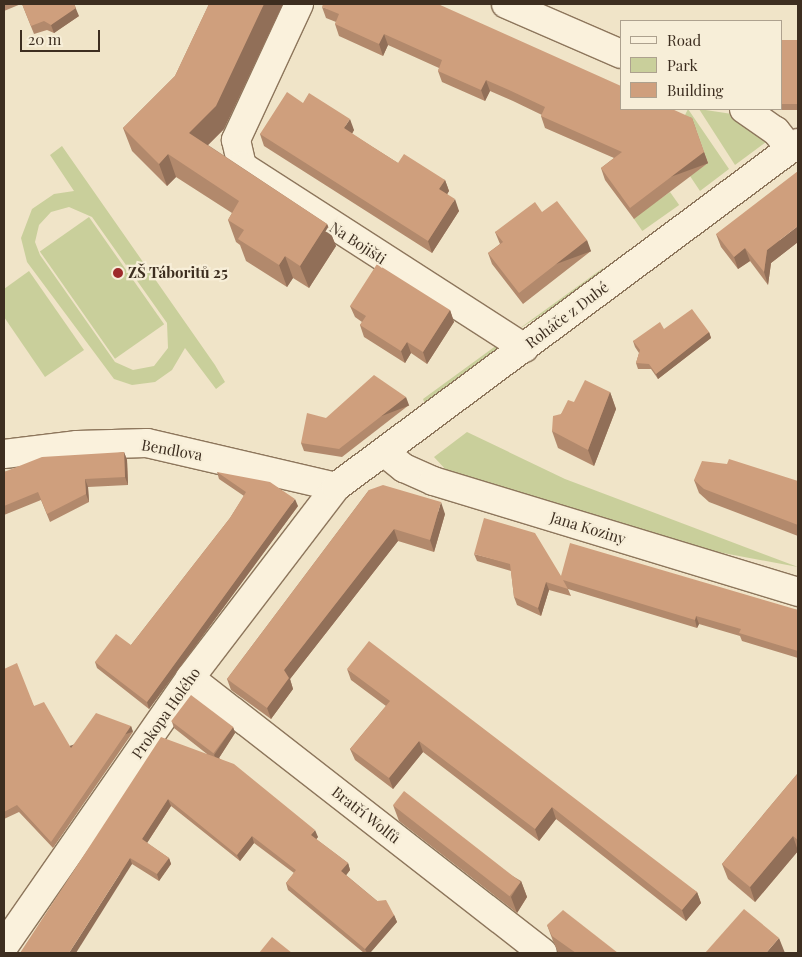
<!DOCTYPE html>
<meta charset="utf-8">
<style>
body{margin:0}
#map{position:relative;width:802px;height:957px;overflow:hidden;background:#f0e4c8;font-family:"Playfair Display",serif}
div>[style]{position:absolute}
.green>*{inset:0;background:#c9cf9b;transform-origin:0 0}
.roads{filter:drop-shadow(1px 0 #8d765c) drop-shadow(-1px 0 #8d765c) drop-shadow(0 1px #8d765c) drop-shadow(0 -1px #8d765c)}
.street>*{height:28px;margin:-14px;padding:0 14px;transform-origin:14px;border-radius:14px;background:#faf1dc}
.wall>*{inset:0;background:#b2896c;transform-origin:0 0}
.shaded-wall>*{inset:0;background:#916f58;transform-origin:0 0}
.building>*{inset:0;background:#cf9f7d;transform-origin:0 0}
.dots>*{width:14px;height:14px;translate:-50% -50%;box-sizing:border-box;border:2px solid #f7eed8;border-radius:50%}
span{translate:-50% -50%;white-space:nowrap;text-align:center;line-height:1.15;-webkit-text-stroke:4.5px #f7eed8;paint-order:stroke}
.street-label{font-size:15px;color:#3d2e20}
.poi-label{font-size:15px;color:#3d2e20;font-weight:700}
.left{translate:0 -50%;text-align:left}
.frame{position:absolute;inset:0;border:5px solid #3d2e20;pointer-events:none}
.legend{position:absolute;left:620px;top:20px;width:162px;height:90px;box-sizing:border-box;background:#f7eed8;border:1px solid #ada18e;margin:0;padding:6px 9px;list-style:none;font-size:15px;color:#3d2e20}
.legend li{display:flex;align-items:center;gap:10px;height:25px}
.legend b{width:25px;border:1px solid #ada18e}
.scale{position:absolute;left:20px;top:30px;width:80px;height:22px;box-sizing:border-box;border:2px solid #3d2e20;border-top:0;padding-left:6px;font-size:15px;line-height:18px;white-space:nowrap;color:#3d2e20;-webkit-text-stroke:4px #f7eed8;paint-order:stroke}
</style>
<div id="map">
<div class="green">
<i style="clip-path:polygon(688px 109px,729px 169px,700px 191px,690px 176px,708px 163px,696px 129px,681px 123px)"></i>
<i style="clip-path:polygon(699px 109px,732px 114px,766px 142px,735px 165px)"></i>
<i style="clip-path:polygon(evenodd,62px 146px,215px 365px,225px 382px,216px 389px,185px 348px,172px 370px,155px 382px,132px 385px,114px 379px,27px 262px,21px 238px,32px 209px,54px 194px,74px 191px,50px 155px,62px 146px,69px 207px,92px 217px,167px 323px,168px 348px,154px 366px,133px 370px,115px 362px,40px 255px,35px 242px,39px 225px,51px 212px,69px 207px)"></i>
<i style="left:670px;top:192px;width:16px;height:45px;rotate:55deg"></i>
<i style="left:89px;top:217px;width:131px;height:60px;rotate:55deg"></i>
<i style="clip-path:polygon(603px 268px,607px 273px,516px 331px)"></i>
<i style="clip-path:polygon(29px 271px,84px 350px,45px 377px,4px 317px,4px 289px)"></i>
<i style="clip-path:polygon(497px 345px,497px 350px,415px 412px,425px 404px,423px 399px)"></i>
<i style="clip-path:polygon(467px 432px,565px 479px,798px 567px,702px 549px,447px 471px,434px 457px)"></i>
</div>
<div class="roads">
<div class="street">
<i style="left:299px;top:4px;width:150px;rotate:114.9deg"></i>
<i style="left:236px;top:140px;width:27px;rotate:77deg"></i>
<i style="left:242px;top:166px;width:336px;rotate:32.8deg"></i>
<i style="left:506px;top:4px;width:125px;rotate:23.5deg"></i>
<i style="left:744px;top:109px;width:39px;rotate:35deg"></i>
<i style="left:776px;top:131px;width:23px;rotate:52deg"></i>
<i style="left:384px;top:452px;width:26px;rotate:39deg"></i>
<i style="left:404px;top:468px;width:32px;rotate:24deg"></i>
<i style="left:433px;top:481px;width:382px;rotate:16.9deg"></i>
<i style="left:4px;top:454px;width:74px;rotate:-7deg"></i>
<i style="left:77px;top:445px;width:70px;rotate:-1.6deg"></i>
<i style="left:147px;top:443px;width:194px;rotate:13.1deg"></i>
<i style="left:190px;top:678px;width:447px;rotate:37.9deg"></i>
<i style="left:4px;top:946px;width:326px;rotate:-55.2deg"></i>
<i style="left:190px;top:678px;width:240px;rotate:-52.6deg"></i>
<i style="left:336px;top:487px;width:576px;rotate:-36.67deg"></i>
</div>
</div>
<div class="wall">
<i style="clip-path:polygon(4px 4px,21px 4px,4px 11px)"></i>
<i style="clip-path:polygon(22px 4px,79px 16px,54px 33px,47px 30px,34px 34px)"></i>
<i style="clip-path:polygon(209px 4px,283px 4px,224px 129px,208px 145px,327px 224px,336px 246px,309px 288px,293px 278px,287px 287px,246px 261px,240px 245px,236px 242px,228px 220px,232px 213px,176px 177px,167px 186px,132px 151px,123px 128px,175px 76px)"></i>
<i style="clip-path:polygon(322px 7px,692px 118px,708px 163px,634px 219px,605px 180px,601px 168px,614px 158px,545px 128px,541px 116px,542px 115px,513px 101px,490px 91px,485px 101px,442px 82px,438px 71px,439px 68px,388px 45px,383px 56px,339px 36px,335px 24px,336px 22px,326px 18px)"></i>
<i style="left:798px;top:40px;width:70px;height:17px;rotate:90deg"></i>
<i style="clip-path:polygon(303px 103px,354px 130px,352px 134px,398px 163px,445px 180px,449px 191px,447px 194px,459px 211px,432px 253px,264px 146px,260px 134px)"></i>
<i style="clip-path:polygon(542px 212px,591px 251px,523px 304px,492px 264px,488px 253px,500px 244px,495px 232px)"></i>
<i style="clip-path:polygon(716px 234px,798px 242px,771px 263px,768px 285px,750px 261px,738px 269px,721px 247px)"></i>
<i style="clip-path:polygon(350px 306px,450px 310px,454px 322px,427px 364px,411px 353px,405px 363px,364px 337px,360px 325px,362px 322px,355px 317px)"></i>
<i style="clip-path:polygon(664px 329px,709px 332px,711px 338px,658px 379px,651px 369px,638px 369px,636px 363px,639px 353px,635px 347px,633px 341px)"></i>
<i style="clip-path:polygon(610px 392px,616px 409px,594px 466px,558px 448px,552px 431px,561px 414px,574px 402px)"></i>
<i style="clip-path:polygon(409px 405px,342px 457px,304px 451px,301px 443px,326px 418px)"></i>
<i style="clip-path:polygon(124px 452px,127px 460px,128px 485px,88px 487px,89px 502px,50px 522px,41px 500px,4px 515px,4px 472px)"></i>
<i style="clip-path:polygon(217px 472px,298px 506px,149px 709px,97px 668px,95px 662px,131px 645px,230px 518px,244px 496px,219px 479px)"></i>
<i style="clip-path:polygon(694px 480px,798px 481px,798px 536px,709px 502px,699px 493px)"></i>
<i style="clip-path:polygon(369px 490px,445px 514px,434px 552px,398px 541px,290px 679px,293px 689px,271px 719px,231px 690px,227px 679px)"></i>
<i style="clip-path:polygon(474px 554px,561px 576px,798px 610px,798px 658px,742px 641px,740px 636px,699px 624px,697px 628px,568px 589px,571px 596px,549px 590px,541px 616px,517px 605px,514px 597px,511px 571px,477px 561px)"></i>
<i style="clip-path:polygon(4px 669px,34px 706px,71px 748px,131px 726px,133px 732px,53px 848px,19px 812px,4px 819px)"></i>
<i style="clip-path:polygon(347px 669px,697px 892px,701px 903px,686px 921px,556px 819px,539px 841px,423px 752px,393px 789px,355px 760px,350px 749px,386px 706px,351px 680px)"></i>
<i style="clip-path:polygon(172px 722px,233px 727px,235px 733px,219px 758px,318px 837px,316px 839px,348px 863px,350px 870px,346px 875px,394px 915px,397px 922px,370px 953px,364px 953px,288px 890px,286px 883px,294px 873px,254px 843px,240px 861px,171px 806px,147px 843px,169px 858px,171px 864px,159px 881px,132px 864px,20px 953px,207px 754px,174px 728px)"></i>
<i style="clip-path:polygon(798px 773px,798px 851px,755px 902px,728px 879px,722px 864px)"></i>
<i style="clip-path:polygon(393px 805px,521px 881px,527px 897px,517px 913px,399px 821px)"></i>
<i style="clip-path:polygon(547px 925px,618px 953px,560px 953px,558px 952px,553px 941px)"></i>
</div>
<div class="shaded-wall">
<i style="clip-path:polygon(74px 4px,79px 16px,54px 33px,51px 25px)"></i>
<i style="clip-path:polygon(264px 4px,283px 4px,224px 129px,198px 155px,189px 133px)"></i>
<i style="clip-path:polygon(384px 34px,388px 45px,383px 56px,379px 44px)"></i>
<i style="clip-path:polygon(486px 80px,490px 91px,485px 101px,481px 90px)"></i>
<i style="clip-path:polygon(350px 119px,354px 130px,348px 140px,344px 128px)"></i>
<i style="left:704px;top:152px;width:12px;height:93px;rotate:70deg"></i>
<i style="clip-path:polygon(168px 154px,176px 177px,167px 186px,159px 164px)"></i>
<i style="clip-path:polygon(445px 180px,449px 191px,443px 201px,439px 189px)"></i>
<i style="clip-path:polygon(455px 199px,459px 211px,432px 253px,428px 241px)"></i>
<i style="clip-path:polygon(327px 224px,336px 246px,309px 288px,300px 266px)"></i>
<i style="clip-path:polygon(798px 226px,798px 242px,771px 263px,768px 285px,764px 272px,767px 250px)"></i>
<i style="left:587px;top:240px;width:12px;height:86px;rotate:70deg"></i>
<i style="clip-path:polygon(745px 248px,750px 261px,738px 269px,734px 257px)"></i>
<i style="clip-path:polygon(285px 256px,293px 278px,287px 287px,279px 265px)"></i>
<i style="clip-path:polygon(450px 310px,454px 322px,427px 364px,423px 352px)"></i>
<i style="clip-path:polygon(709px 332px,711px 338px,658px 379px,656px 374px)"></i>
<i style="clip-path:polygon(407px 342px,411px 353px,405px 363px,401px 351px)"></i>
<i style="clip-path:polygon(610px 392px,616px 409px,594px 466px,588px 450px)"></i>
<i style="left:406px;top:397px;width:9px;height:85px;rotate:69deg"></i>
<i style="clip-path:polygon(124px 452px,127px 460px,128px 485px,125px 477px)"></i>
<i style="clip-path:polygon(85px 479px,88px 487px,89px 502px,86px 494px)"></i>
<i style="clip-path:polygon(295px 499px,298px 506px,149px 709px,147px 702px)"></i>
<i style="clip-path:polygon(441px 502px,445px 514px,434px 552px,430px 540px)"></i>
<i style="clip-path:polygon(394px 529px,398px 541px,290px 679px,293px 689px,271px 719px,267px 708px,284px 670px)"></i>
<i style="clip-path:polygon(546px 582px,549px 590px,541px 616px,538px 608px)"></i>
<i style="clip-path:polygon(696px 616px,699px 624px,697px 628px,695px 620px)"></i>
<i style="left:131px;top:726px;width:6px;height:141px;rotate:72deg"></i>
<i style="clip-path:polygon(233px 727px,235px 733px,217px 761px,214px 755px)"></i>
<i style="clip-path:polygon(419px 741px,423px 752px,393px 789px,389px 778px)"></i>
<i style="clip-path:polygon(168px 799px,171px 806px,145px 846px,142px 839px)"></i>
<i style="clip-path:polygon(552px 807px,556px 819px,539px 841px,535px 829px)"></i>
<i style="clip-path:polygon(315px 830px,318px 837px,314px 842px,311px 835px)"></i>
<i style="clip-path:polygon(252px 836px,254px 843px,240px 861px,237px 855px)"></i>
<i style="clip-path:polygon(793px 836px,798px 851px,755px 902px,750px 887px)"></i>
<i style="clip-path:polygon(130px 858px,132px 864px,76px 953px,69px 953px)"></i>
<i style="clip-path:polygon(169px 858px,171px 864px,159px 881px,157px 874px)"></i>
<i style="clip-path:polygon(348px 863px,350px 870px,344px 878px,341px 871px)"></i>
<i style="clip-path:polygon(521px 881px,527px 897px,517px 913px,511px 897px)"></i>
<i style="clip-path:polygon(697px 892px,701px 903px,686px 921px,682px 910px)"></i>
<i style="clip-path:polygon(394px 915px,397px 922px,370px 953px,367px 953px,365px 949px)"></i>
<i style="clip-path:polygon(779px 938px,785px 953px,766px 953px)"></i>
</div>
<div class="building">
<i style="clip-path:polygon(22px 4px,74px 4px,76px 8px,51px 25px,44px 21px,31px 26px)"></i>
<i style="clip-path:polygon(209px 4px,264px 4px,216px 106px,189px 133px,327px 224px,300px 266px,285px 256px,279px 265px,238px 239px,244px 230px,228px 220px,239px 201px,168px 154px,159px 164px,123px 128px,175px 76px)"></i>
<i style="clip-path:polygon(323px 4px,438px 4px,621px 86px,621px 109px,672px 109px,692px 118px,704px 152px,630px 208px,601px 168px,622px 152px,541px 116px,545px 107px,509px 90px,486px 80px,481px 90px,438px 71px,442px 60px,384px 34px,379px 44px,335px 24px,339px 14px,322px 7px)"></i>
<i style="left:798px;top:40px;width:64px;height:17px;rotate:90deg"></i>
<i style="clip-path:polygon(287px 92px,303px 103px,309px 93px,350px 119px,344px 128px,373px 147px,398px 163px,404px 154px,445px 180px,439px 189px,455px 199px,428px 241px,260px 134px)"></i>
<i style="clip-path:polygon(798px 171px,798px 226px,767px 250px,764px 272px,745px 248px,734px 257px,716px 234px)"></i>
<i style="clip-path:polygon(557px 201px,587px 240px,519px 293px,488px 253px,503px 242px,495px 232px,535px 202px,542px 212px)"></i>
<i style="clip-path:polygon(377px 264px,450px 310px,423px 352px,407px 342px,401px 351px,360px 325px,366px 316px,350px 306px)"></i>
<i style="clip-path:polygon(692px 309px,709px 332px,656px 374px,649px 364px,636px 363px,640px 350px,633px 341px,660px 322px,664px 329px)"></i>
<i style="clip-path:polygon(374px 375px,406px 397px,339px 449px,301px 443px,307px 413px,326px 418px)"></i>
<i style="clip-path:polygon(585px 380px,610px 392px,588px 450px,552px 431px,553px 416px,561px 414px,568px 400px,574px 402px)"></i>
<i style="clip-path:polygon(124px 452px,125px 477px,85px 479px,86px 494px,47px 514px,38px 492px,4px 506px,4px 472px,42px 457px)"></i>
<i style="clip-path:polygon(729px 459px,798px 481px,798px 525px,704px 489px,694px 480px,702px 461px,727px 464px)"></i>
<i style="clip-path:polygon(217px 472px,270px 482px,295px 499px,147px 702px,95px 662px,116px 634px,131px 645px,230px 518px,246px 492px)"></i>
<i style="clip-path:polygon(383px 485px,441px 502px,430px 540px,394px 529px,284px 670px,289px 678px,267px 708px,227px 679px,369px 490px)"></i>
<i style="clip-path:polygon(484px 518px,535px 533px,561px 576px,570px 543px,798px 610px,798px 651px,739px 633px,741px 629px,696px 616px,695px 620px,563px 580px,568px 589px,546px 582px,538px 608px,514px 597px,510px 564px,474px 554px)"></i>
<i style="clip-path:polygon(369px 641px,697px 892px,682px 910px,552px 807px,535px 829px,419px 741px,389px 778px,350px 749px,390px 701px,347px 669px)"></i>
<i style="clip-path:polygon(17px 663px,34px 706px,44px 702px,71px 748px,96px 713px,131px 726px,51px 842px,17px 805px,4px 812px,4px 669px)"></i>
<i style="left:191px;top:695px;width:53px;height:33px;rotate:37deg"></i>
<i style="clip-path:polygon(161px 737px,234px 764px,315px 830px,311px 835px,348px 863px,341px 871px,377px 901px,386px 900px,394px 915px,365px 949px,286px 883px,296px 870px,252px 836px,237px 855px,168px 799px,142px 839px,169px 858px,157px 874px,130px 858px,69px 953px,20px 953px)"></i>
<i style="clip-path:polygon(798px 773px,798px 840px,793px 836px,750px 887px,722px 864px)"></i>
<i style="left:404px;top:791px;width:148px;height:18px;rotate:38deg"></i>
<i style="clip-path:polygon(744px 909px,779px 938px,766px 953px,705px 953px)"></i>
<i style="clip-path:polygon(563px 910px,618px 953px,576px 953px,552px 936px,547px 925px)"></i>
<i style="clip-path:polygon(272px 937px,292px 953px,259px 953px)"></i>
</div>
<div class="dots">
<i style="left:118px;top:273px;background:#9e2a2b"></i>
</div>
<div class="street-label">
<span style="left:358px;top:243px;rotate:33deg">Na Bojišti</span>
<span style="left:567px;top:315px;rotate:-37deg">Roháče z Dubé</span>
<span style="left:172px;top:450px;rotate:10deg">Bendlova</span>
<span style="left:588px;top:528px;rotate:17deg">Jana Koziny</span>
<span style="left:166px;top:713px;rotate:-55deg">Prokopa Holého</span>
<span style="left:366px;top:815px;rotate:38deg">Bratří Wolfů</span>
</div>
<div class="poi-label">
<span class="left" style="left:128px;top:273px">ZŠ Táboritů 25</span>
</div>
<div class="frame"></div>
<ul class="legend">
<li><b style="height:6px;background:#faf1dc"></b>Road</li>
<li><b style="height:14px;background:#c9cf9b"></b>Park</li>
<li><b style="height:14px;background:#cf9f7d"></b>Building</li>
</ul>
<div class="scale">20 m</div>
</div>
